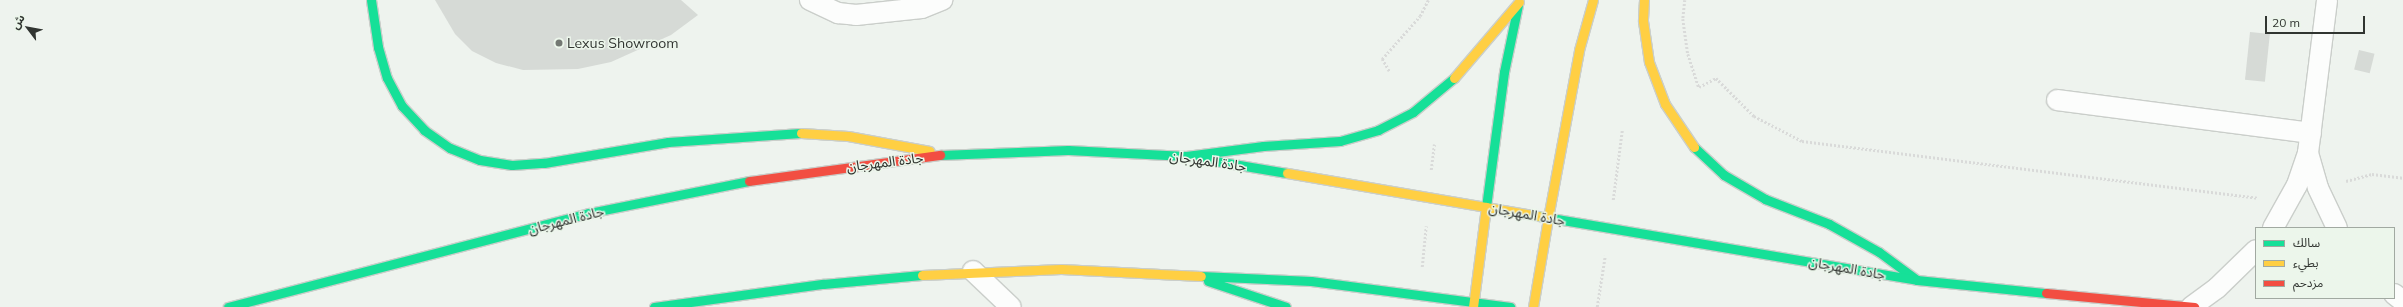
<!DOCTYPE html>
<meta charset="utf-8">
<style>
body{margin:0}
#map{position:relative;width:2403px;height:307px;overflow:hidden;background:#eef3ee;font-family:Mulish,"Noto Sans Arabic",sans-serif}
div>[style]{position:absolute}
.building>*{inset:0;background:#d6dad6;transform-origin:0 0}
.path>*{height:2.5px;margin-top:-1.25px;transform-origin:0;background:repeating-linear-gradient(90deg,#d9dad9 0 2px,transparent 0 4px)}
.roads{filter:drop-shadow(1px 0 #caceca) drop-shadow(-1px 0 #caceca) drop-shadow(0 1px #caceca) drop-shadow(0 -1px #caceca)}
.lane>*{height:20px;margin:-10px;padding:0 10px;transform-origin:10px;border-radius:10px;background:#fcfdfc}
.fast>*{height:9px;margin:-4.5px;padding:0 4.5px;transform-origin:4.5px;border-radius:4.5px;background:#16e098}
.slow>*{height:9px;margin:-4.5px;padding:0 4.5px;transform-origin:4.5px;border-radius:4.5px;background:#ffcf43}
.jam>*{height:9px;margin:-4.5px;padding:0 4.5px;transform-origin:4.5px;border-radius:4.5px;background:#f24e42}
.dots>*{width:11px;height:11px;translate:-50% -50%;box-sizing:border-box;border:2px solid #ecf6eb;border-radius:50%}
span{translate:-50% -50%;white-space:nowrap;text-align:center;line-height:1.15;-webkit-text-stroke:3px #ecf6eb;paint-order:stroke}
.poi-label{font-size:14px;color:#313531}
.left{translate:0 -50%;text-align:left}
.street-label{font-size:14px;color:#313531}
.legend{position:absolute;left:2255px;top:227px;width:140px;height:72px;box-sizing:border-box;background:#ecf6eb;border:1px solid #a1a9a1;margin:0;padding:5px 7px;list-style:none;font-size:12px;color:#313531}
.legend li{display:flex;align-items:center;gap:8px;height:20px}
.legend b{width:20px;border:1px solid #a1a9a1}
.north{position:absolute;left:8px;top:8px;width:40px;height:40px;-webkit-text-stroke:3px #ecf6eb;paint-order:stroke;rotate:302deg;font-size:11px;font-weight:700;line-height:16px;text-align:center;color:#313531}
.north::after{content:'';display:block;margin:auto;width:14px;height:18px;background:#313531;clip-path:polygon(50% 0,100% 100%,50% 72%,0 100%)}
.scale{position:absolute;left:2265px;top:16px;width:100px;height:18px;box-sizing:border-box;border:2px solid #313531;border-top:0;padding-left:5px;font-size:12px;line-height:14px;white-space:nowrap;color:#313531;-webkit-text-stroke:3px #ecf6eb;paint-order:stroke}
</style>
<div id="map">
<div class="building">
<i style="clip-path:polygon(435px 0,681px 0,698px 15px,671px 35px,611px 62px,578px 69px,523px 70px,496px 63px,472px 51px,455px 34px)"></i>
<i style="left:2250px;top:32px;width:20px;height:48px;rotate:6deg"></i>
<i style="left:2359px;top:50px;width:16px;height:20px;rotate:14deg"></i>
</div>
<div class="path">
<i style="left:1685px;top:0;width:19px;rotate:96deg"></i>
<i style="left:1683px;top:19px;width:35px;rotate:82deg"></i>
<i style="left:1688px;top:54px;width:35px;rotate:72deg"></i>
<i style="left:1699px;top:87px;width:19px;rotate:-28deg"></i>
<i style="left:1716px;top:78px;width:54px;rotate:45deg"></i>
<i style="left:1754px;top:116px;width:54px;rotate:27.5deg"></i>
<i style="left:1802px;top:141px;width:459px;rotate:7.1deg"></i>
<i style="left:1389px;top:71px;width:14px;rotate:-120deg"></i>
<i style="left:1382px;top:59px;width:57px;rotate:-48.5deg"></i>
<i style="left:1420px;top:16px;width:18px;rotate:-63deg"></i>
<i style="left:1431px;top:170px;width:26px;rotate:-83deg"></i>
<i style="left:2346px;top:181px;width:27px;rotate:-15deg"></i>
<i style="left:2372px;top:174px;width:31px;rotate:7deg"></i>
<i style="left:1613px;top:200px;width:70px;rotate:-82.6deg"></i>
<i style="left:1422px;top:267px;width:41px;rotate:-84.4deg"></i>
<i style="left:1597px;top:307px;width:52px;rotate:-81.1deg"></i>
</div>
<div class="roads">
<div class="lane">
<i style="left:810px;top:0;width:31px;rotate:25deg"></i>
<i style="left:838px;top:13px;width:18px;rotate:6deg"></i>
<i style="left:856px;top:15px;width:66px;rotate:-6.1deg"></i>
<i style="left:922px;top:8px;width:22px;rotate:-22deg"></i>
<i style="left:2057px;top:100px;width:256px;rotate:7.4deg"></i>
<i style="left:2308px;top:153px;width:36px;rotate:74deg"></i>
<i style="left:2318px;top:188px;width:44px;rotate:64.6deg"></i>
<i style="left:2273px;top:228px;width:49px;rotate:-60.8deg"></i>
<i style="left:2297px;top:185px;width:34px;rotate:-71deg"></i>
<i style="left:2308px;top:153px;width:154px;rotate:-82.9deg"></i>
<i style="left:973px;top:271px;width:52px;rotate:43.5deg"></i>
<i style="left:2394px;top:294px;width:11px;rotate:38deg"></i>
<i style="left:2191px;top:307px;width:32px;rotate:-36deg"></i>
<i style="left:2217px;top:288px;width:54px;rotate:-44.3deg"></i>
</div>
<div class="fast">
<i style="left:371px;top:0;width:48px;rotate:81.5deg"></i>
<i style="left:378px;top:47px;width:32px;rotate:74deg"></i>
<i style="left:387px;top:78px;width:32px;rotate:62deg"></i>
<i style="left:402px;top:106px;width:33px;rotate:47deg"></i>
<i style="left:424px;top:130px;width:32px;rotate:35deg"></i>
<i style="left:450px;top:148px;width:32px;rotate:22deg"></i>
<i style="left:480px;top:160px;width:32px;rotate:9deg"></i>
<i style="left:512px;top:165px;width:32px;rotate:-4deg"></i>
<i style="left:544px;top:163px;width:126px;rotate:-9.6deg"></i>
<i style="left:668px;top:142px;width:133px;rotate:-3.9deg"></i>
<i style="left:1694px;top:147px;width:41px;rotate:43deg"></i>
<i style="left:1724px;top:175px;width:48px;rotate:30.3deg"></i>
<i style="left:1765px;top:199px;width:69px;rotate:21.3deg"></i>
<i style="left:1829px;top:224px;width:57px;rotate:29.2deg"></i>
<i style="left:1879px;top:252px;width:47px;rotate:36.4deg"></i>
<i style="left:940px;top:155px;width:128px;rotate:-2.2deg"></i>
<i style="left:1068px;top:150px;width:118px;rotate:2.9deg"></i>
<i style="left:1186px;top:156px;width:102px;rotate:9.6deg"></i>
<i style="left:1186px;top:156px;width:78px;rotate:-7.4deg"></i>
<i style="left:1263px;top:146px;width:77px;rotate:-3.7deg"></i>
<i style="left:1340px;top:141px;width:40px;rotate:-16deg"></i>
<i style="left:1378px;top:130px;width:39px;rotate:-27deg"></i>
<i style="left:1413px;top:112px;width:53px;rotate:-39.7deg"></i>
<i style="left:1486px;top:207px;width:136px;rotate:-82.4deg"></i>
<i style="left:1504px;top:72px;width:68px;rotate:-78.2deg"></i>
<i style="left:1539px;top:216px;width:383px;rotate:9.6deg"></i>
<i style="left:1917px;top:280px;width:130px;rotate:5.8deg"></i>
<i style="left:1201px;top:276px;width:110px;rotate:2.6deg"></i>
<i style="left:1311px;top:281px;width:201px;rotate:7.4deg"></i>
<i style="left:1208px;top:281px;width:82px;rotate:18.4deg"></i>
<i style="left:228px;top:307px;width:373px;rotate:-14.6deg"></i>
<i style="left:589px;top:213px;width:163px;rotate:-11.3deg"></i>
<i style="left:654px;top:307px;width:171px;rotate:-7.8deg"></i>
<i style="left:823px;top:284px;width:99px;rotate:-5.2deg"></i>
</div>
<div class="slow">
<i style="left:1644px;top:0;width:21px;rotate:93deg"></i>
<i style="left:1643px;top:21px;width:41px;rotate:81.7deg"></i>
<i style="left:1649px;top:62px;width:45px;rotate:69.1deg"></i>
<i style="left:1665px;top:104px;width:52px;rotate:56deg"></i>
<i style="left:1454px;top:78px;width:100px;rotate:-49.5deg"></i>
<i style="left:801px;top:133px;width:47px;rotate:3.7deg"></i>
<i style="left:848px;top:136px;width:83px;rotate:10.4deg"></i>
<i style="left:1287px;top:173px;width:256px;rotate:9.7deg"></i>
<i style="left:1548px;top:218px;width:171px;rotate:-79.5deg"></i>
<i style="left:1579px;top:50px;width:52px;rotate:-74.4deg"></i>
<i style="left:922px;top:275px;width:139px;rotate:-2.5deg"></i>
<i style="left:1061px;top:269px;width:140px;rotate:2.9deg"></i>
<i style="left:1473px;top:307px;width:101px;rotate:-82.6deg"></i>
<i style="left:1533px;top:307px;width:90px;rotate:-80.4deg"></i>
</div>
<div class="jam">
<i style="left:749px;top:181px;width:193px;rotate:-7.8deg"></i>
<i style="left:2046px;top:293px;width:149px;rotate:5.4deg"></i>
</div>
</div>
<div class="dots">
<i style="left:559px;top:43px;background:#737873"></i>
</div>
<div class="poi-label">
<span class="left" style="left:567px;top:43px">Lexus Showroom</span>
</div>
<div class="street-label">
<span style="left:1208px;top:161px;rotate:8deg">جادة المهرجان</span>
<span style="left:885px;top:162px;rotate:-7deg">جادة المهرجان</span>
<span style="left:1527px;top:214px;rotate:10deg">جادة المهرجان</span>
<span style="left:566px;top:220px;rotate:-14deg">جادة المهرجان</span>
<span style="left:1847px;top:268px;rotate:10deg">جادة المهرجان</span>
</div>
<ul class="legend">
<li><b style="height:5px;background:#16e098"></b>سالك</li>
<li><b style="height:5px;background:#ffcf43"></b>بطيء</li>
<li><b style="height:5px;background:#f24e42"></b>مزدحم</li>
</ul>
<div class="north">ش</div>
<div class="scale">20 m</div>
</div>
